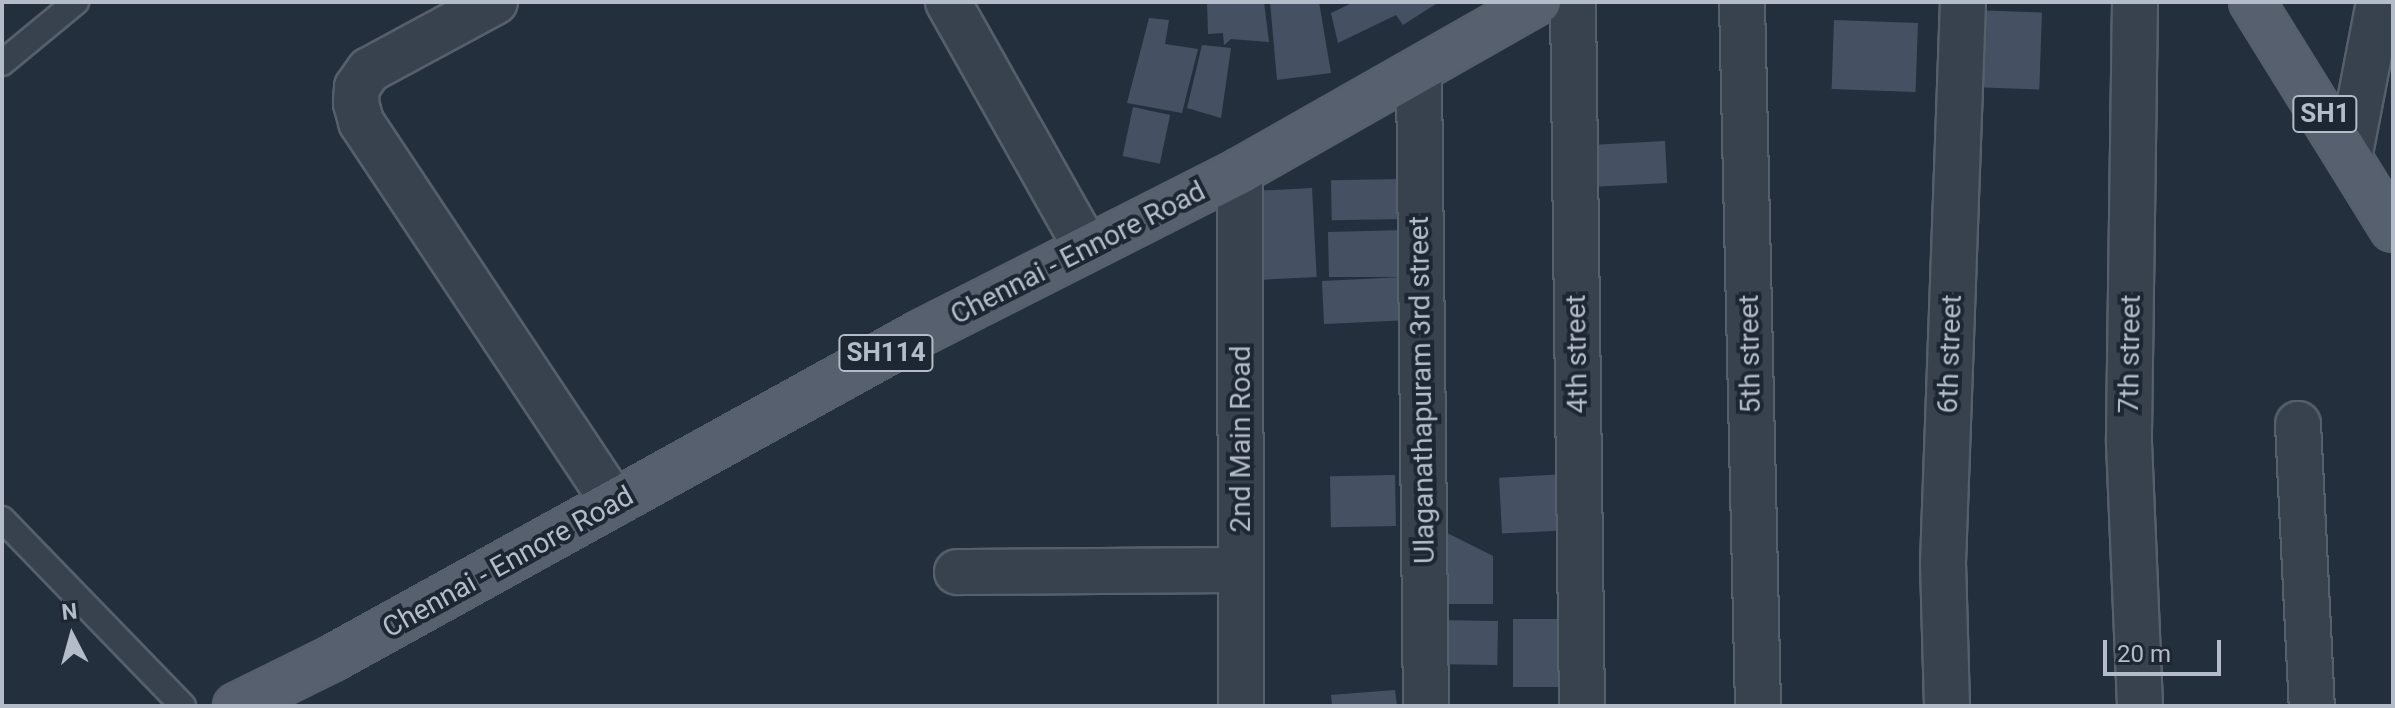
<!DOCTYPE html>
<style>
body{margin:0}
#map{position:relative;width:2395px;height:708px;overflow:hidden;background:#242f3e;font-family:Roboto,sans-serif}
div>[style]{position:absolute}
.building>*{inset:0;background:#455162;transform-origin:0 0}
.roads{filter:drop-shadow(2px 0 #565f6c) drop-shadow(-2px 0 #565f6c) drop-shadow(0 2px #565f6c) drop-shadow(0 -2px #565f6c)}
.lane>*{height:24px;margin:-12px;padding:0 12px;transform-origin:12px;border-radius:12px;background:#38414e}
.street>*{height:44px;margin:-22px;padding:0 22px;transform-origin:22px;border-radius:22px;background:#38414e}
.primary>*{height:44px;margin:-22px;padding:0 22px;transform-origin:22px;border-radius:22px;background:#56606e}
span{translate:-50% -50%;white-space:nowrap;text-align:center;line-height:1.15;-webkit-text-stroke:8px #1d2633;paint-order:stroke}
.shield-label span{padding:2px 6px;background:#1d2633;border:2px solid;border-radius:6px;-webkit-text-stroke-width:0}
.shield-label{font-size:26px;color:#b4bcc9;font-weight:700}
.street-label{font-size:28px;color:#b4bcc9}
.frame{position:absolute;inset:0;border:4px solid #b4bcc9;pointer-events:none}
.north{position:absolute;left:32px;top:596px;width:80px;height:80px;-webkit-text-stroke:6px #1d2633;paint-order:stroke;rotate:354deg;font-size:22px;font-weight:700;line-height:32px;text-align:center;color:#b4bcc9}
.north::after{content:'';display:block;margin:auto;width:28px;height:36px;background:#b4bcc9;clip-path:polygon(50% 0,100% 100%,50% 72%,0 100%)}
.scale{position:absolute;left:2103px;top:640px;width:118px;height:36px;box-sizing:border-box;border:4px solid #b4bcc9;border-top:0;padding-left:10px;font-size:24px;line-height:28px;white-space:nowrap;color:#b4bcc9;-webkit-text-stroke:6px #1d2633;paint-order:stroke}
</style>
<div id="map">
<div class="building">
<i style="clip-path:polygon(1207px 2px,1264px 2px,1269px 42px,1231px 39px,1224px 45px,1223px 33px,1208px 34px)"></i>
<i style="clip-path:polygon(1270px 2px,1319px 2px,1331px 73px,1277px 80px)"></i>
<i style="clip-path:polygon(1354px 2px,1439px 2px,1403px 25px,1396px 15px,1338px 43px,1331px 13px)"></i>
<i style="left:1971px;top:10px;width:71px;height:77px;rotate:2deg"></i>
<i style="clip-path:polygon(1149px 18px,1169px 20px,1165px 44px,1198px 49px,1182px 113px,1127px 103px)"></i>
<i style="left:1834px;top:20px;width:84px;height:69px;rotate:2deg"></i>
<i style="clip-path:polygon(1202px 45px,1231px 48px,1221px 118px,1187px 108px)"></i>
<i style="left:1133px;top:107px;width:38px;height:50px;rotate:12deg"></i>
<i style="left:1665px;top:141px;width:42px;height:79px;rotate:87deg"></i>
<i style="left:1402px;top:179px;width:40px;height:71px;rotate:89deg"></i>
<i style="left:1312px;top:188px;width:89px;height:53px;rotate:87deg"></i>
<i style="clip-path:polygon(1407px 230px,1410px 320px,1324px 324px,1322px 281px,1403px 277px,1329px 277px,1328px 232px)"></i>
<i style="left:1569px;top:474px;width:56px;height:70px;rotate:87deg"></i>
<i style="left:1395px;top:475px;width:51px;height:65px;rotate:89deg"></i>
<i style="clip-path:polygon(1431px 525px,1493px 556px,1493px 604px,1433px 604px)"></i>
<i style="left:1513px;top:619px;width:62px;height:68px"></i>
<i style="left:1435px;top:620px;width:63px;height:44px;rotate:1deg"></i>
<i style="clip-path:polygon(1395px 690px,1397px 706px,1332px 706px,1331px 695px)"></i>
</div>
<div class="roads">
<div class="lane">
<i style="left:2px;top:63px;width:96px;rotate:-39.5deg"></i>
<i style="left:2px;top:519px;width:260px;rotate:45.9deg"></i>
</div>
<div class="street">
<i style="left:495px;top:2px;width:143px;rotate:151.6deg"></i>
<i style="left:369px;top:70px;width:21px;rotate:125deg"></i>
<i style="left:357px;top:87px;width:16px;rotate:94deg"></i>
<i style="left:356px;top:103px;width:20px;rotate:75deg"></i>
<i style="left:361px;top:122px;width:457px;rotate:56.4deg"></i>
<i style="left:948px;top:2px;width:281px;rotate:60.6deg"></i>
<i style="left:1573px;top:2px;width:704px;rotate:89.27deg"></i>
<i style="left:1742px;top:2px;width:704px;rotate:88.7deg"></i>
<i style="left:2135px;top:2px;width:441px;rotate:90.8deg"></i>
<i style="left:2129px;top:443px;width:263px;rotate:87.6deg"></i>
<i style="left:1419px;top:74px;width:632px;rotate:89.37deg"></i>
<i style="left:2350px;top:153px;width:154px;rotate:-79.1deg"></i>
<i style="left:1240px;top:171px;width:535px;rotate:89.89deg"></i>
<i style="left:2298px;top:424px;width:282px;rotate:87.2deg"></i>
<i style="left:957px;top:572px;width:284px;rotate:-0.4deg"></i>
<i style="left:1947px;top:706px;width:143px;rotate:-91.6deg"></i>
<i style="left:1943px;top:563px;width:561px;rotate:-87.96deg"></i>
</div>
<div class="primary">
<i style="left:2252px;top:2px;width:267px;rotate:58.2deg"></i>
<i style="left:236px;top:706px;width:108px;rotate:-26.3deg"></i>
<i style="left:333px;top:658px;width:672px;rotate:-28.93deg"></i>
<i style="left:921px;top:333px;width:358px;rotate:-26.9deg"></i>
<i style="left:1240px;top:171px;width:343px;rotate:-29.6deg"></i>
</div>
</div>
<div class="shield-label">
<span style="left:2325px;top:114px">SH1</span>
<span style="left:886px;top:353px">SH114</span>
</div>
<div class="street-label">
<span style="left:1078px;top:253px;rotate:-27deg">Chennai - Ennore Road</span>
<span style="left:1577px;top:354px;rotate:-91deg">4th street</span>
<span style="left:1750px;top:354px;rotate:-91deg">5th street</span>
<span style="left:1950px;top:354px;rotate:-88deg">6th street</span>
<span style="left:2130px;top:354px;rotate:-89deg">7th street</span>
<span style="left:1422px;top:390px;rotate:-91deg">Ulaganathapuram 3rd street</span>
<span style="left:1241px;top:439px;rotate:-90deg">2nd Main Road</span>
<span style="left:508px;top:562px;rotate:-29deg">Chennai - Ennore Road</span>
</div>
<div class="frame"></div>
<div class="north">N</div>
<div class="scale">20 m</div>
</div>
